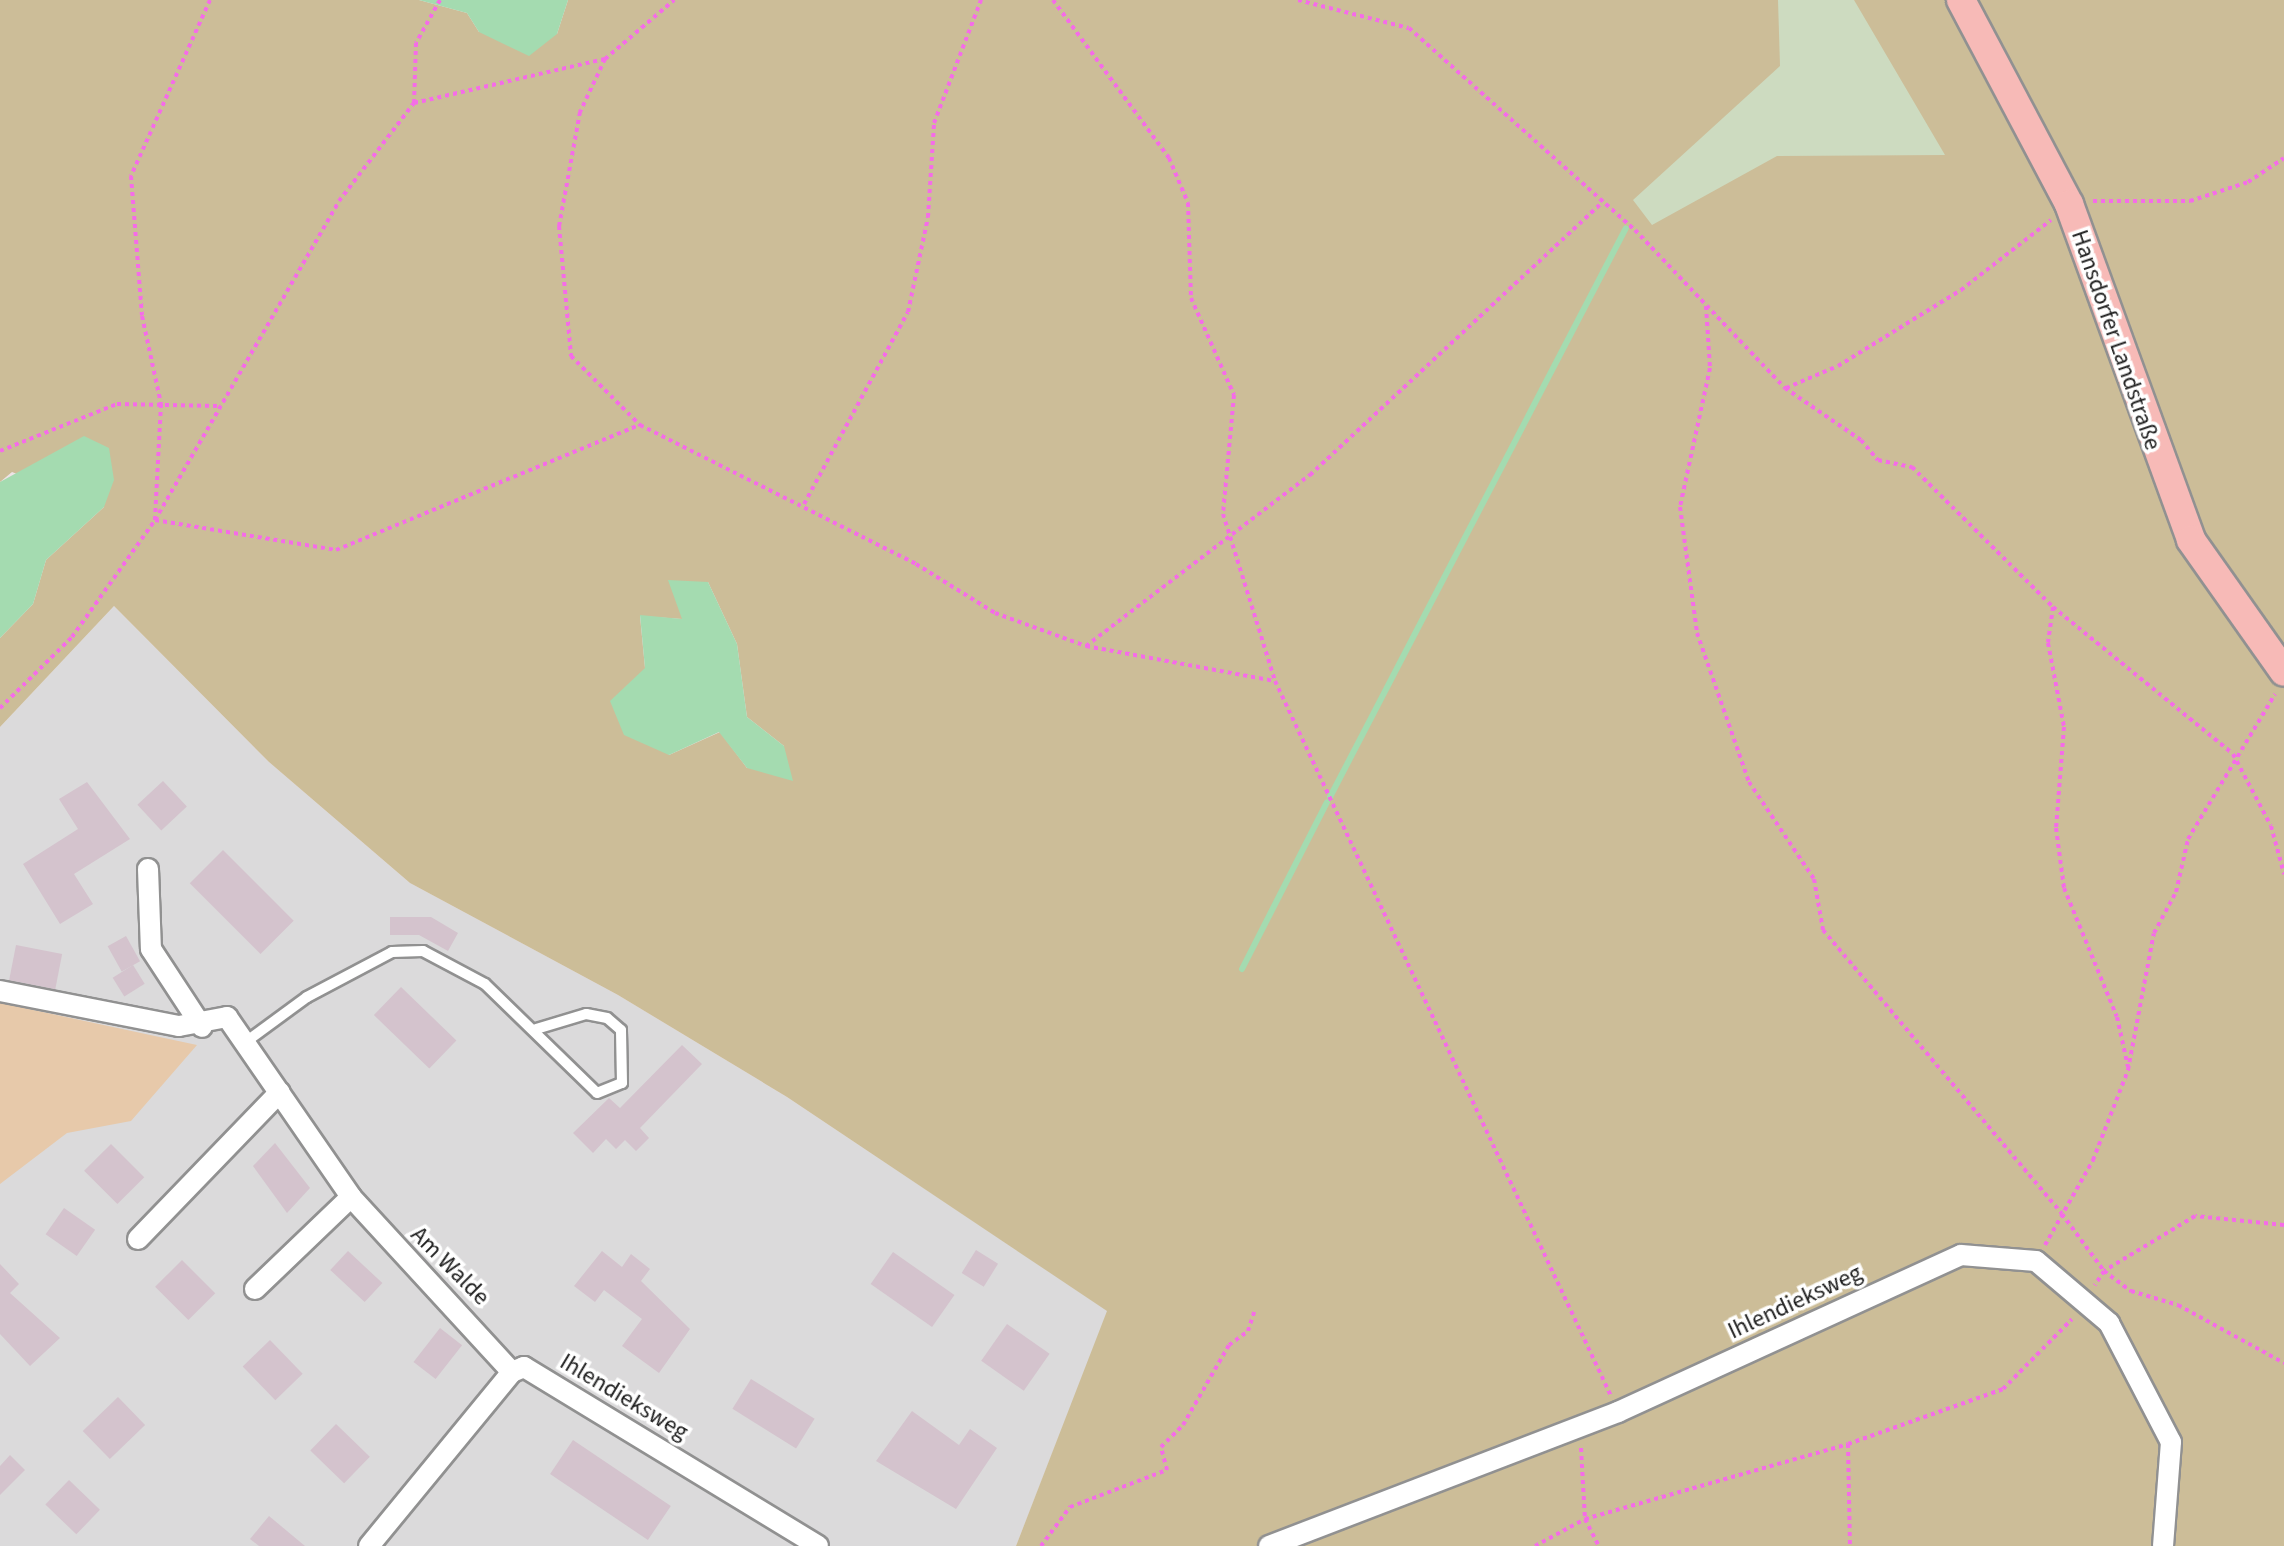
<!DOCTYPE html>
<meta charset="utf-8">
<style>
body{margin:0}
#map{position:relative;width:2284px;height:1546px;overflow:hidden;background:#eee3e6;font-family:"Source Sans 3",sans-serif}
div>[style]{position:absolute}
.residential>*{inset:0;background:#dbdadb}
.grass>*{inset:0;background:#e7c9aa}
.forest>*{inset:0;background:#ccbd98}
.wetland>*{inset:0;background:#cddbc0}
.water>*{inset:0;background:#a4dbb0}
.stream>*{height:6px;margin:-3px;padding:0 3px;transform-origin:3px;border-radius:3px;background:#a4dbb0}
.building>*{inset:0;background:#d4c3cd;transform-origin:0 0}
.path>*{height:4px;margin-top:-2px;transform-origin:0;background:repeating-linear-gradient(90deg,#f56ce8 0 4px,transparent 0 8px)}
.roads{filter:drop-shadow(2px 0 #919191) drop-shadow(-2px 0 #919191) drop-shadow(0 2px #919191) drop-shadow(0 -2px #919191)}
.service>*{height:10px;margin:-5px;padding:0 5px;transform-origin:5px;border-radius:5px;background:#fff}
.minor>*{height:20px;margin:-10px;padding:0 10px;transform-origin:10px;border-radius:10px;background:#fff}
.secondary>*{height:28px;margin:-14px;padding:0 14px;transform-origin:14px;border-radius:14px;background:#f7bab7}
span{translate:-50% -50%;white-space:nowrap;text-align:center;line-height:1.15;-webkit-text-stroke:7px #fff;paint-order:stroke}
.street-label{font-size:24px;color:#1d1d1d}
</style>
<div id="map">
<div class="residential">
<i style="clip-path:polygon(114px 606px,269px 762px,410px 883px,618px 995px,787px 1097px,1108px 1311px,1016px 1546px,0 1546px,0 727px)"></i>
</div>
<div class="grass">
<i style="clip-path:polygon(0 994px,10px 1005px,197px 1045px,131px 1121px,67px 1133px,0 1184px)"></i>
</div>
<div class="forest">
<i style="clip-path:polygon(evenodd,0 0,419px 0,467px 13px,479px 32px,557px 34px,568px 0,2284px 0,2284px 1546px,1016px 1546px,1107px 1311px,787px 1097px,618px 995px,410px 883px,269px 762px,114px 606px,0 727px,0 638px,33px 604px,46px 560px,104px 507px,12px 472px,0 482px,0 0,708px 582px,737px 644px,747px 717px,784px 746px,747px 768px,720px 732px,669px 755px,645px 668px,640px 616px,682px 619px,708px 582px)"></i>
</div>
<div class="wetland">
<i style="clip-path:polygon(1778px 0,1854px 0,1945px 155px,1777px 156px,1652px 225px,1633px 200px,1780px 66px)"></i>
</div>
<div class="water">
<i style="clip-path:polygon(419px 0,568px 0,557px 34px,529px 56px,479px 32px,467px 13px)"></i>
<i style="clip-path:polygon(84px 436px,109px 448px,114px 480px,104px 507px,46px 560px,33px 604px,0 638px,0 482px)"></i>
<i style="clip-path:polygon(668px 580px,708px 582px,737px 644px,747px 717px,784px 746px,793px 781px,747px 768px,719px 732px,669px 755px,624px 735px,610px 701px,645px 668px,640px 615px,682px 619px)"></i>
</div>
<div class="stream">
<i style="left:1330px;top:797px;width:641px;rotate:-62.52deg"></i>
<i style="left:1242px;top:969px;width:187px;rotate:-63deg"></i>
</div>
<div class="building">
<i style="left:163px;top:781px;width:35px;height:35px;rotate:47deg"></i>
<i style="clip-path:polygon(87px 782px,130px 839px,74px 874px,93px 904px,60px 924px,23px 864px,78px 829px,59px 799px)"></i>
<i style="left:223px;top:850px;width:100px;height:47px;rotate:45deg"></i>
<i style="clip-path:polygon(390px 917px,431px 917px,458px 933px,448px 951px,419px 935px,390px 935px)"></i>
<i style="left:126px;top:936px;width:29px;height:21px;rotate:61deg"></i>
<i style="left:16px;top:945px;width:47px;height:36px;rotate:11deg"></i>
<i style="left:133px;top:965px;width:22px;height:24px;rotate:58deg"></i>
<i style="left:401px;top:987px;width:77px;height:39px;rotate:44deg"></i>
<i style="clip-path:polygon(682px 1045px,702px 1064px,640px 1128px,649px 1138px,636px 1151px,625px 1140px,616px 1149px,606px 1139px,593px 1153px,573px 1133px,609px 1098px,620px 1108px)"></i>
<i style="clip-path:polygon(275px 1143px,310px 1188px,287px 1213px,253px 1166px)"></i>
<i style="left:111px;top:1144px;width:47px;height:38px;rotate:45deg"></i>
<i style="left:64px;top:1208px;width:38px;height:32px;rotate:35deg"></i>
<i style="left:976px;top:1250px;width:26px;height:27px;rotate:32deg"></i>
<i style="left:348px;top:1251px;width:47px;height:26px;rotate:43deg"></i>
<i style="clip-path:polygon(602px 1251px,622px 1267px,631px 1254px,650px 1269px,641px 1281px,690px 1329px,659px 1373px,622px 1346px,642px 1319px,604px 1290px,595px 1302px,574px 1286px)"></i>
<i style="left:893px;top:1252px;width:75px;height:39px;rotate:35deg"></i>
<i style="left:182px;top:1260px;width:47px;height:38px;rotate:45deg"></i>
<i style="clip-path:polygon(0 1264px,19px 1284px,10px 1293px,60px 1338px,30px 1366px,0 1334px)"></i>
<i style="left:1007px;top:1324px;width:52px;height:45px;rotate:35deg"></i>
<i style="left:440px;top:1328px;width:28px;height:43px;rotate:38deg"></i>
<i style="left:270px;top:1340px;width:47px;height:38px;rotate:46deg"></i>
<i style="left:751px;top:1379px;width:75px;height:35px;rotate:32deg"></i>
<i style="left:118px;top:1397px;width:39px;height:49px;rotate:46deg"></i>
<i style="clip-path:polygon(912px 1411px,959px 1445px,970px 1429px,997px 1448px,956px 1509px,876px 1461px)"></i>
<i style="left:336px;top:1424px;width:47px;height:37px;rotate:44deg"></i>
<i style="left:573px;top:1440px;width:118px;height:41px;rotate:34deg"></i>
<i style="clip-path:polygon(10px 1455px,25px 1470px,0 1495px,0 1466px)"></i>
<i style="left:69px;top:1480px;width:43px;height:34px;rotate:44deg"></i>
<i style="clip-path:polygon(269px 1516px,305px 1546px,259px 1546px,250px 1539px)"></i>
</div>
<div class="path">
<i style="left:210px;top:0;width:193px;rotate:114.2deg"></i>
<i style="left:131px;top:176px;width:140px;rotate:85.5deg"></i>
<i style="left:142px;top:316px;width:90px;rotate:77.8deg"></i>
<i style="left:161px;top:404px;width:116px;rotate:93deg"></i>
<i style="left:155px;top:520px;width:183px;rotate:9.4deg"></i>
<i style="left:336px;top:550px;width:329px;rotate:-22.4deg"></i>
<i style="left:440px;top:0;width:49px;rotate:119.2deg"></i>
<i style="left:416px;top:43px;width:60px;rotate:91.9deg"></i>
<i style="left:414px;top:103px;width:196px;rotate:-13deg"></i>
<i style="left:605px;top:59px;width:91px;rotate:-40.5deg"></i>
<i style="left:1053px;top:0;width:196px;rotate:53.7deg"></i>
<i style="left:1169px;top:158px;width:49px;rotate:67.1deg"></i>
<i style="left:1188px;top:203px;width:95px;rotate:88.2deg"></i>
<i style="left:1191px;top:298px;width:106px;rotate:66.1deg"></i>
<i style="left:1234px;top:395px;width:120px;rotate:95.3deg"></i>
<i style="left:1223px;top:514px;width:175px;rotate:72.7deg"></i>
<i style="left:1275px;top:681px;width:790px;rotate:64.83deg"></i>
<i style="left:1298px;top:0;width:114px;rotate:14.2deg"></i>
<i style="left:1409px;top:28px;width:303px;rotate:41.8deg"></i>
<i style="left:1635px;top:230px;width:218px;rotate:46.5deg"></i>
<i style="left:1785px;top:388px;width:92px;rotate:34.4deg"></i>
<i style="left:1861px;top:440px;width:26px;rotate:50deg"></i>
<i style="left:1878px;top:460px;width:35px;rotate:12deg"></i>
<i style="left:1912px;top:467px;width:199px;rotate:44.8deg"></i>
<i style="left:2053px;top:607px;width:232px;rotate:39.2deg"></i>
<i style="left:2233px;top:754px;width:81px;rotate:62.2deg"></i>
<i style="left:2271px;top:826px;width:50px;rotate:74.8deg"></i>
<i style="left:605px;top:59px;width:59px;rotate:115.3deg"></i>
<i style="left:580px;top:112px;width:116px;rotate:100.4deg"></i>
<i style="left:559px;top:226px;width:131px;rotate:84.7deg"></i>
<i style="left:571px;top:356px;width:98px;rotate:45deg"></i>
<i style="left:640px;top:425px;width:309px;rotate:26.7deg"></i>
<i style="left:916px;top:564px;width:93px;rotate:31.8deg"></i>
<i style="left:995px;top:613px;width:97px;rotate:19.9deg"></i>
<i style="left:1086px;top:646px;width:282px;rotate:-37.4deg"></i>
<i style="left:1310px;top:475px;width:398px;rotate:-43deg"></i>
<i style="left:2093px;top:201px;width:97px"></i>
<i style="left:2190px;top:201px;width:61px;rotate:-18.1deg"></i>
<i style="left:2248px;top:182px;width:43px;rotate:-33.7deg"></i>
<i style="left:1706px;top:306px;width:62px;rotate:86.3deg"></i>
<i style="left:1710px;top:368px;width:142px;rotate:102.2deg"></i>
<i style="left:1680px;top:507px;width:127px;rotate:82.3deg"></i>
<i style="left:1697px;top:633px;width:158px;rotate:70.8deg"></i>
<i style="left:1749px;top:782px;width:117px;rotate:56.2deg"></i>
<i style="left:1814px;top:879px;width:52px;rotate:80deg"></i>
<i style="left:1823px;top:930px;width:371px;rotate:49.9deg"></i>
<i style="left:2062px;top:1214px;width:71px;rotate:53.6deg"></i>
<i style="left:2104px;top:1271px;width:17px;rotate:123deg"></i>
<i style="left:1786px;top:388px;width:56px;rotate:-22.9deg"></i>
<i style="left:1838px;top:366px;width:145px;rotate:-31.7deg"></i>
<i style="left:1961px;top:290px;width:114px;rotate:-37.9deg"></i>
<i style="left:0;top:451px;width:126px;rotate:-21.9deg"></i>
<i style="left:117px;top:404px;width:101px;rotate:1.1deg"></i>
<i style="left:804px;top:504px;width:218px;rotate:-61.6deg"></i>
<i style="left:908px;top:312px;width:97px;rotate:-78.1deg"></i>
<i style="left:928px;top:217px;width:94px;rotate:-86.3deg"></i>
<i style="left:934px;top:123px;width:132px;rotate:-69.1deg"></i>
<i style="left:2053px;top:607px;width:36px;rotate:98deg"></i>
<i style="left:2048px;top:643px;width:86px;rotate:79.2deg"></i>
<i style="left:2064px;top:727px;width:101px;rotate:94.5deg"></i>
<i style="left:2056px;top:828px;width:61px;rotate:82.4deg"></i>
<i style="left:2064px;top:888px;width:139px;rotate:67.7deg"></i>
<i style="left:2117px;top:1017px;width:51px;rotate:77.6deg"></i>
<i style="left:1086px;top:646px;width:192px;rotate:10.5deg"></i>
<i style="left:0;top:708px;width:101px;rotate:-44.6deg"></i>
<i style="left:72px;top:637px;width:143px;rotate:-54.6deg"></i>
<i style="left:155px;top:520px;width:368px;rotate:-60deg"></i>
<i style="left:339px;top:201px;width:123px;rotate:-52.6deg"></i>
<i style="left:2284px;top:1225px;width:89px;rotate:-174.2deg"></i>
<i style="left:2195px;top:1216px;width:106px;rotate:148.9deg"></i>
<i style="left:2104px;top:1271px;width:34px;rotate:37deg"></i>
<i style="left:2131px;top:1291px;width:49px;rotate:16.6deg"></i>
<i style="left:2178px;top:1305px;width:121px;rotate:28.7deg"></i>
<i style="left:2045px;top:1245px;width:98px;rotate:-60.5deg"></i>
<i style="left:2093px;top:1160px;width:97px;rotate:-68.7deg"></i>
<i style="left:2128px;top:1070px;width:139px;rotate:-79.3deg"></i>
<i style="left:2154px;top:933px;width:47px;rotate:-61.8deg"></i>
<i style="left:2176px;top:892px;width:54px;rotate:-77.2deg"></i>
<i style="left:2188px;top:839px;width:169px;rotate:-59deg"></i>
<i style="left:1848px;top:1444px;width:102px;rotate:88.9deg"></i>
<i style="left:1581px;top:1448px;width:71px;rotate:86.8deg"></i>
<i style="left:1585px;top:1519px;width:30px;rotate:63deg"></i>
<i style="left:1041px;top:1546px;width:49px;rotate:-53.4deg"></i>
<i style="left:1070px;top:1507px;width:104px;rotate:-20.9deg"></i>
<i style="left:1167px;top:1470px;width:24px;rotate:-105deg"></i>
<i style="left:1161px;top:1447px;width:31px;rotate:-45deg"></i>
<i style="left:1183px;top:1425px;width:92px;rotate:-60.1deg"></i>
<i style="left:1229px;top:1345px;width:24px;rotate:-36deg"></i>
<i style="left:1248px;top:1331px;width:20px;rotate:-72deg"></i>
<i style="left:1535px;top:1546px;width:57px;rotate:-28.4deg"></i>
<i style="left:1585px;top:1519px;width:273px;rotate:-15.9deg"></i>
<i style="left:1848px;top:1444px;width:164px;rotate:-19.5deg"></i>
<i style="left:2003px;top:1389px;width:98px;rotate:-45.4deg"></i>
</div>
<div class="roads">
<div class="service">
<i style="left:247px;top:1041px;width:74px;rotate:-36.3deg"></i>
<i style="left:307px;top:997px;width:96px;rotate:-27.9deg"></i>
<i style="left:392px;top:952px;width:31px;rotate:-2deg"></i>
<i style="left:423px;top:951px;width:70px;rotate:28deg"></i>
<i style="left:485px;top:984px;width:156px;rotate:44.2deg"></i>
<i style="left:597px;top:1093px;width:27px;rotate:-22deg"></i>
<i style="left:622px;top:1083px;width:53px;rotate:-91.1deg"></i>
<i style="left:621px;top:1030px;width:18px;rotate:-139deg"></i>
<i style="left:607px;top:1018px;width:21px;rotate:-169deg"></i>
<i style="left:586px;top:1014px;width:52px;rotate:163.3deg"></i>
</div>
<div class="minor">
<i style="left:148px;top:869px;width:80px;rotate:87.9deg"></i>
<i style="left:151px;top:949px;width:93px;rotate:56.8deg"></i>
<i style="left:0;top:991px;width:182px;rotate:11.1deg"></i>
<i style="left:179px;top:1026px;width:49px;rotate:-10.6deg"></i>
<i style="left:227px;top:1017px;width:219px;rotate:55.4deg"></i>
<i style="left:351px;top:1197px;width:238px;rotate:47.4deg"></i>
<i style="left:138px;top:1239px;width:204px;rotate:-46deg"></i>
<i style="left:255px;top:1289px;width:133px;rotate:-43.8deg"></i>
<i style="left:369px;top:1546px;width:225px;rotate:-50.6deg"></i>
<i style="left:512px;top:1372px;width:13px;rotate:-23deg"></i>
<i style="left:524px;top:1367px;width:344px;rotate:31.3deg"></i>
<i style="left:1269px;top:1546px;width:374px;rotate:-21deg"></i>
<i style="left:1618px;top:1412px;width:377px;rotate:-24.6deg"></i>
<i style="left:1961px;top:1255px;width:75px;rotate:4.6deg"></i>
<i style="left:2036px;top:1261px;width:96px;rotate:40.3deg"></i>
<i style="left:2109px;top:1323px;width:134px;rotate:62.5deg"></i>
<i style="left:2171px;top:1442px;width:104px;rotate:94.4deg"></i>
</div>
<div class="secondary">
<i style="left:1961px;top:0;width:231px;rotate:62.1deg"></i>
<i style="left:2069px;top:204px;width:357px;rotate:70deg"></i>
<i style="left:2191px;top:540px;width:161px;rotate:54.8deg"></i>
</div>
</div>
<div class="street-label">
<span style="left:2116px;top:340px;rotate:71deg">Hansdorfer Landstraße</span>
<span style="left:450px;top:1266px;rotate:45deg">Am Walde</span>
<span style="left:1795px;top:1302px;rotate:-25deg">Ihlendieksweg</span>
<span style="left:624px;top:1397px;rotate:31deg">Ihlendieksweg</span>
</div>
</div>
